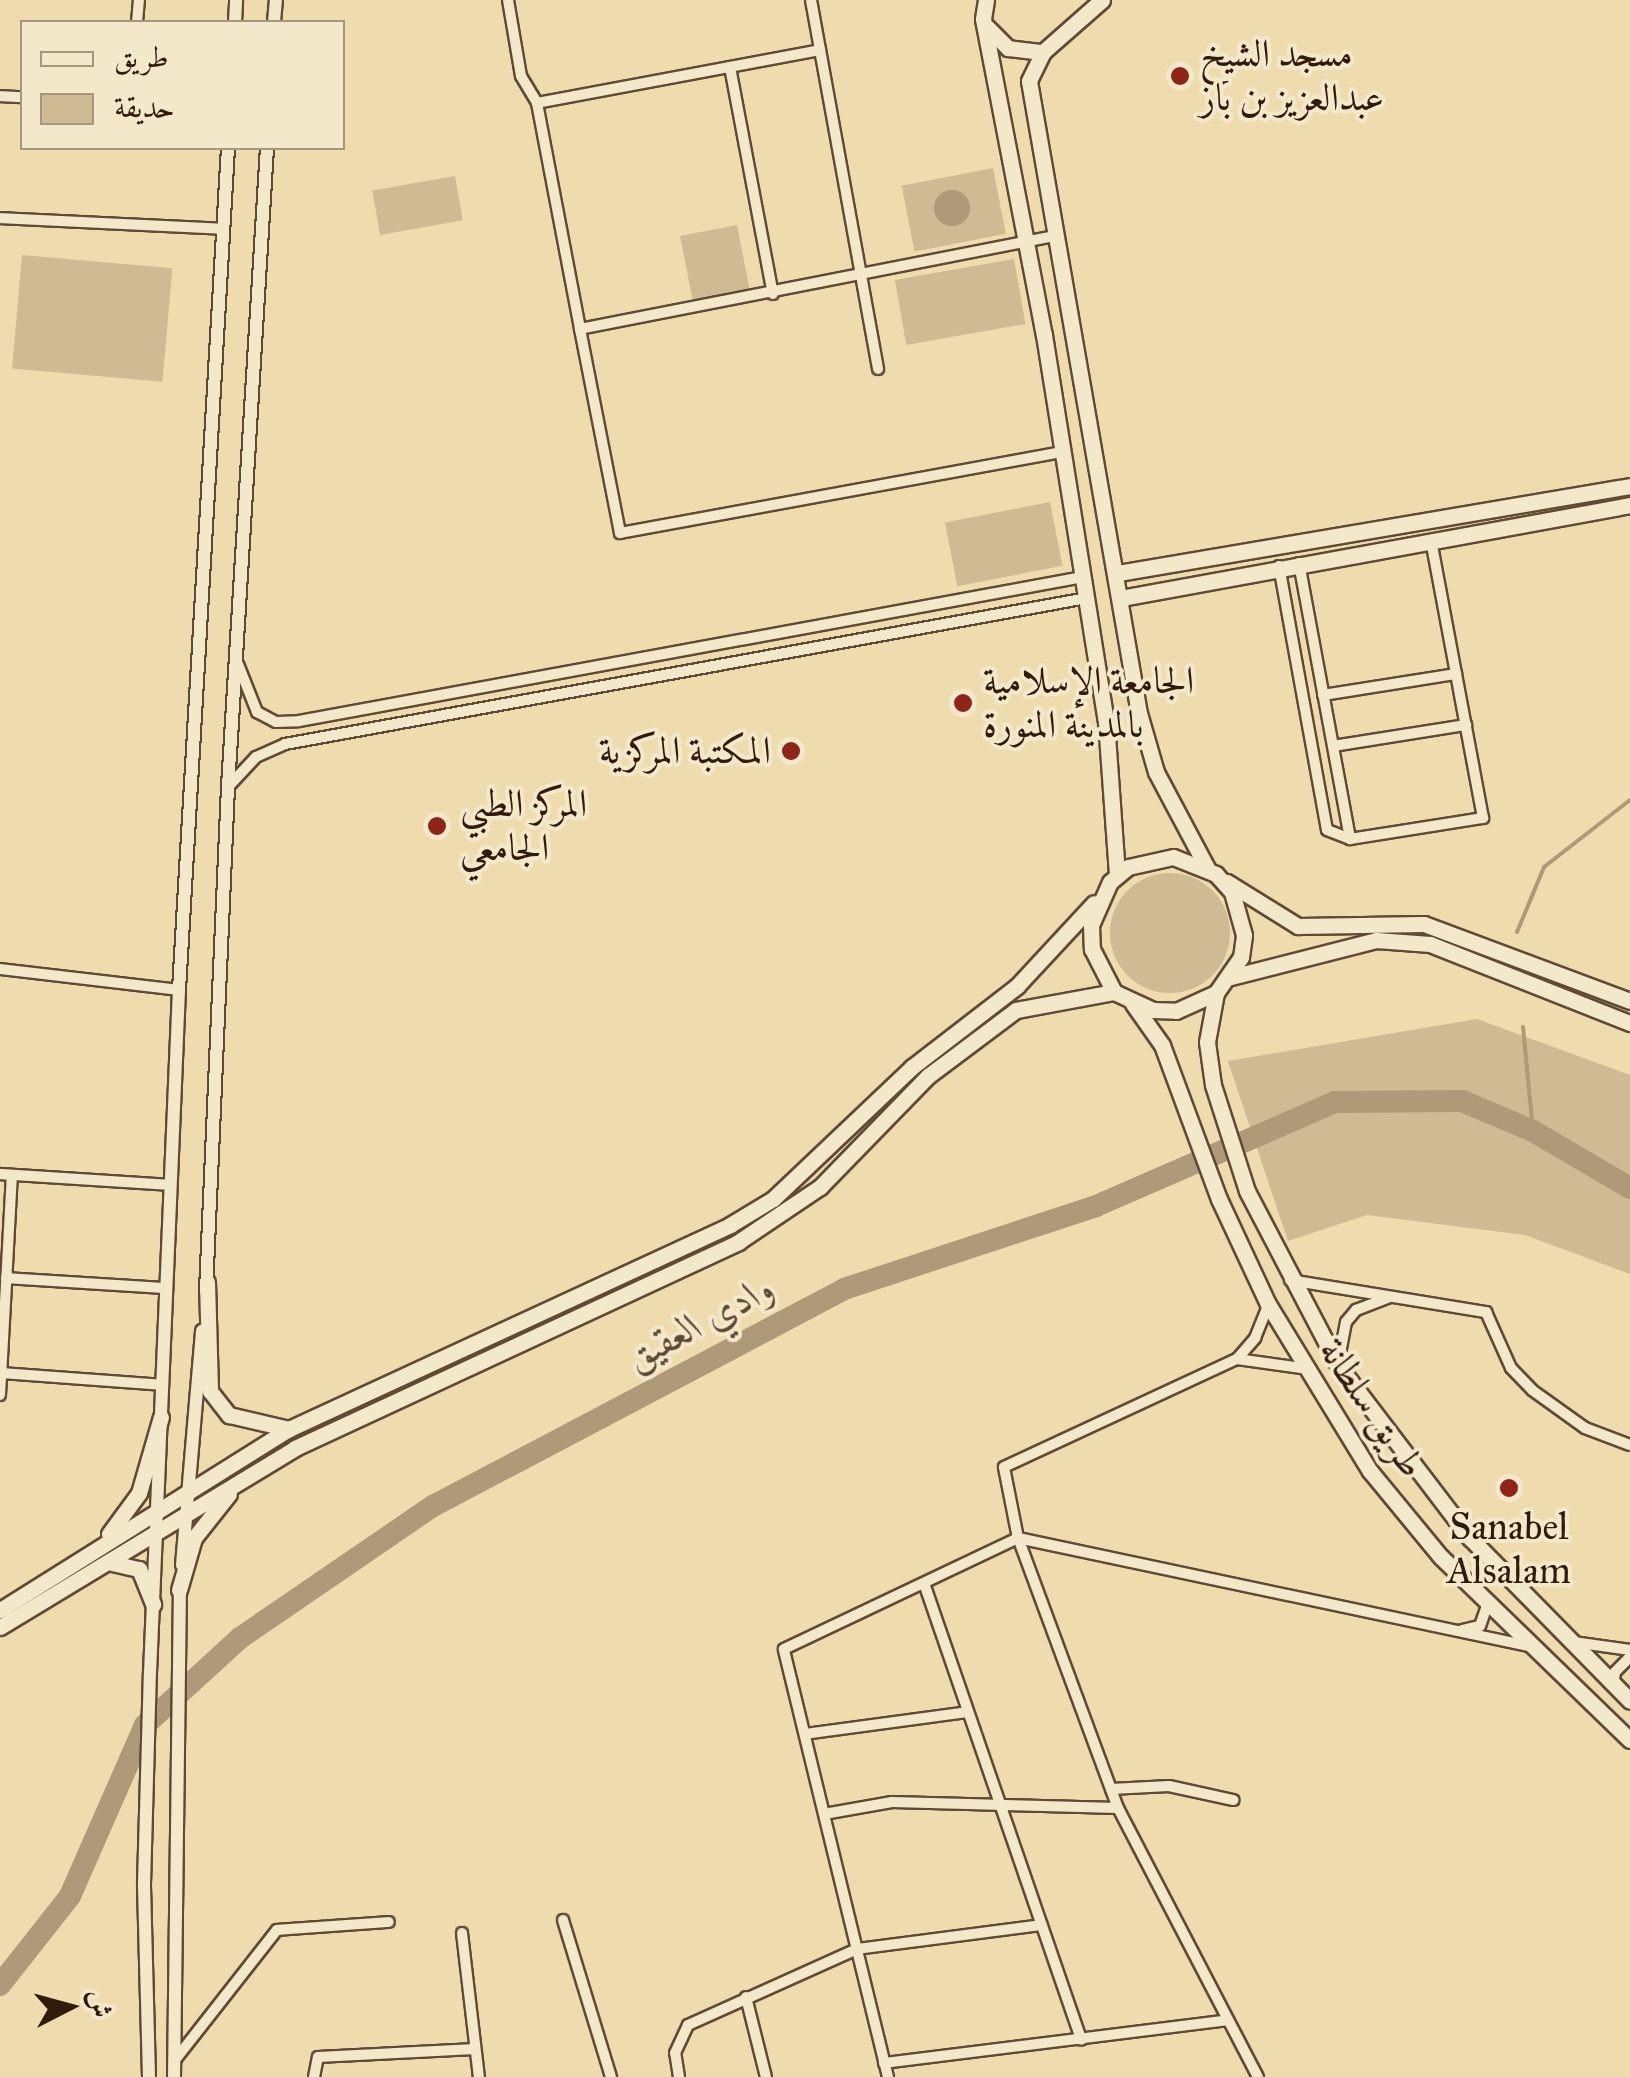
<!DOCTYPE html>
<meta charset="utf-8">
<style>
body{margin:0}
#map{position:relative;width:1630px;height:2077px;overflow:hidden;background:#eedcaf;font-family:"IM FELL Great Primer",Amiri,serif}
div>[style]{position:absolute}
.green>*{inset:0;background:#cebb93;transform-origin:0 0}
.round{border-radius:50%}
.water>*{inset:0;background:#ae9a78}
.stream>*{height:4px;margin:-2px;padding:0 2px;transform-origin:2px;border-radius:2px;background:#ae9a78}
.river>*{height:22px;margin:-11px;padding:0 11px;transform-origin:11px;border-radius:11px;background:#ae9a78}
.roads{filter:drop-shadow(2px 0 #614a35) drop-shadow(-2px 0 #614a35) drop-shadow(0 2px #614a35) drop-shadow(0 -2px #614a35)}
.minor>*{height:10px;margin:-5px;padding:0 5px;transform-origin:5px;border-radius:5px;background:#f4e8cb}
.tertiary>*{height:12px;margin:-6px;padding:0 6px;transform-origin:6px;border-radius:6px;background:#f4e8cb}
.secondary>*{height:15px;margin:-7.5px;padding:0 7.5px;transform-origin:7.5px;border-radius:7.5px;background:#f4e8cb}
.dots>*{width:28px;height:28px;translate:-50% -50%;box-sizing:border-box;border:5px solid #f4e8cb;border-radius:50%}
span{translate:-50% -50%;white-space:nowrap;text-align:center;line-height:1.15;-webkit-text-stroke:8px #f4e8cb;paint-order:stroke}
.poi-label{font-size:38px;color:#321a0c}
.left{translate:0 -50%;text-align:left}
.right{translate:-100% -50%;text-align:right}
.street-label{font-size:38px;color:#321a0c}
.water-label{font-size:40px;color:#5d4732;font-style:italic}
.legend{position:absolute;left:20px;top:20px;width:325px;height:130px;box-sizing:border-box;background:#f4e8cb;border:2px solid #a6967f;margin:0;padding:12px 18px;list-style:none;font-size:30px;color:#321a0c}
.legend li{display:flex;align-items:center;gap:20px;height:50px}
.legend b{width:50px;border:2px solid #a6967f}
.north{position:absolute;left:20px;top:1957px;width:100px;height:100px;-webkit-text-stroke:8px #f4e8cb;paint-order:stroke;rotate:84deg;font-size:28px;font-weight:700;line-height:40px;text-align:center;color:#321a0c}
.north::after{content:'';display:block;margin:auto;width:35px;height:45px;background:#321a0c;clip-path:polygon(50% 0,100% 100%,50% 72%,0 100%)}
</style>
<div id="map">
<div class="green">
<i style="left:993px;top:168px;width:67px;height:93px;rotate:79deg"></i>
<i style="left:455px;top:176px;width:45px;height:84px;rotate:80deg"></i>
<i style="left:737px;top:225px;width:65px;height:58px;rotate:79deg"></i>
<i style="left:22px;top:255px;width:151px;height:114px;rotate:5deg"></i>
<i style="left:1014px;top:259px;width:66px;height:121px;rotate:80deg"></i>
<i style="left:1050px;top:502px;width:65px;height:107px;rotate:79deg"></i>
<i class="round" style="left:1110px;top:873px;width:120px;height:120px"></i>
<i style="clip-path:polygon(1477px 1019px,1630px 1075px,1630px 1274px,1525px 1235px,1367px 1215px,1288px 1241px,1228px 1061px)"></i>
</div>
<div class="water">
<i class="round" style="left:934px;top:190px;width:36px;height:36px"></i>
</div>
<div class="stream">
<i style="left:1517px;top:932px;width:70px;rotate:-67.4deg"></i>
<i style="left:1544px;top:867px;width:109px;rotate:-37.9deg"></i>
<i style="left:1523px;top:1027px;width:104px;rotate:84.5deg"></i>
</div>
<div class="river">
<i style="left:0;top:1985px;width:113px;rotate:-51.8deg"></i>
<i style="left:70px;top:1896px;width:187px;rotate:-66.3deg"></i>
<i style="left:145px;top:1725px;width:129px;rotate:-42.5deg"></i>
<i style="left:240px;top:1638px;width:234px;rotate:-34.4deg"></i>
<i style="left:433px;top:1506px;width:465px;rotate:-27.8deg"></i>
<i style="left:844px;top:1289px;width:265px;rotate:-18.2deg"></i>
<i style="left:1096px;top:1206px;width:261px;rotate:-23.5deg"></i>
<i style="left:1335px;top:1102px;width:127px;rotate:-0.5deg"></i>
<i style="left:1462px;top:1101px;width:77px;rotate:22.9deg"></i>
<i style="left:1533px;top:1131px;width:113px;rotate:30.4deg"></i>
</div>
<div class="roads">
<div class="minor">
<i style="left:508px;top:0;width:77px;rotate:80.3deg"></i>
<i style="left:521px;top:76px;width:31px;rotate:59deg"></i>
<i style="left:537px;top:103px;width:230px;rotate:79.2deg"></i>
<i style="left:580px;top:329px;width:483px;rotate:-11.1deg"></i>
<i style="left:811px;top:0;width:375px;rotate:79.7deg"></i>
<i style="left:137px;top:22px;width:22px;rotate:-85deg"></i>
<i style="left:730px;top:67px;width:231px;rotate:79.3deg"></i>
<i style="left:0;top:96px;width:22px;rotate:3deg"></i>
<i style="left:537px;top:103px;width:288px;rotate:-10.6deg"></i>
<i style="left:0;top:218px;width:222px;rotate:2.8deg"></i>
<i style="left:580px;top:329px;width:208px;rotate:78.9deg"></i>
<i style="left:620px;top:533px;width:449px;rotate:-10.4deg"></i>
<i style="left:1299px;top:563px;width:281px;rotate:79.5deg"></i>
<i style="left:1350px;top:839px;width:135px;rotate:-9deg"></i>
<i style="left:1483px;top:818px;width:283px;rotate:-100.6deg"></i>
<i style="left:1279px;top:566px;width:268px;rotate:79.7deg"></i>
<i style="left:1327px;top:830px;width:25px;rotate:21deg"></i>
<i style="left:238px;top:664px;width:52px;rotate:68.4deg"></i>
<i style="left:257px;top:712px;width:21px;rotate:28deg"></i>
<i style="left:276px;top:722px;width:23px;rotate:-2deg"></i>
<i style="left:299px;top:721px;width:797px;rotate:-10.41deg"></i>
<i style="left:1323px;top:695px;width:135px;rotate:-9deg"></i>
<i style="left:1333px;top:746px;width:135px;rotate:-9deg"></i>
<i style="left:228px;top:787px;width:41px;rotate:-47deg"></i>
<i style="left:256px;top:757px;width:32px;rotate:-24deg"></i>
<i style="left:285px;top:744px;width:815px;rotate:-10.32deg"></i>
<i style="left:0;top:969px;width:180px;rotate:6.7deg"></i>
<i style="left:0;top:1174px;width:171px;rotate:3.7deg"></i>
<i style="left:6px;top:1278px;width:161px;rotate:3.6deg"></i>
<i style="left:1290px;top:1280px;width:199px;rotate:9.3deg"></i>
<i style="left:1486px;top:1312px;width:61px;rotate:65.9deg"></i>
<i style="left:1511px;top:1368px;width:30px;rotate:46deg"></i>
<i style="left:1532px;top:1390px;width:65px;rotate:35.6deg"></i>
<i style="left:1585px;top:1428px;width:48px;rotate:20.7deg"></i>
<i style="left:1237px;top:1359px;width:65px;rotate:8deg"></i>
<i style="left:1338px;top:1364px;width:43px;rotate:-79.2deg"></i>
<i style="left:1346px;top:1322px;width:16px;rotate:-50deg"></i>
<i style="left:1356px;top:1310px;width:34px;rotate:-21deg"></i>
<i style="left:1px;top:1373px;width:162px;rotate:4.2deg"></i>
<i style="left:0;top:1395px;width:220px;rotate:-86.9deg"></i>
<i style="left:924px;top:1583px;width:483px;rotate:71deg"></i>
<i style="left:1462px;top:1630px;width:18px;rotate:-13deg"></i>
<i style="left:1480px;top:1626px;width:24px;rotate:-71deg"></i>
<i style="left:1573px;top:1642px;width:58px;rotate:8deg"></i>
<i style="left:1613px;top:1685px;width:13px;rotate:-81deg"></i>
<i style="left:1615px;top:1672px;width:21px;rotate:-45deg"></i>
<i style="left:805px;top:1734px;width:164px;rotate:-7.7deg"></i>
<i style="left:1111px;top:1789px;width:58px;rotate:-3deg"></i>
<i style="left:1169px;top:1786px;width:66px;rotate:12.3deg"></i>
<i style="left:824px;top:1814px;width:69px;rotate:-10deg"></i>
<i style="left:892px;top:1802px;width:226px;rotate:1.5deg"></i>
<i style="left:563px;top:1920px;width:164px;rotate:73deg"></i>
<i style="left:462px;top:1933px;width:145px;rotate:83.3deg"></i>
<i style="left:746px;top:1997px;width:82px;rotate:76deg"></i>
<i style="left:175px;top:2060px;width:165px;rotate:-51.9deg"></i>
<i style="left:277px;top:1930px;width:112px;rotate:-4.1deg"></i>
<i style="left:884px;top:2063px;width:346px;rotate:-7.1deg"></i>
<i style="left:314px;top:2077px;width:20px;rotate:-79deg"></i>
<i style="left:318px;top:2057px;width:157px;rotate:-2.9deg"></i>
<i style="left:679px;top:2077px;width:24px;rotate:-99deg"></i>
<i style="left:675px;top:2053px;width:31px;rotate:-65deg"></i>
<i style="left:688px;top:2025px;width:185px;rotate:-24.2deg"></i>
<i style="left:857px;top:1949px;width:186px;rotate:-7.4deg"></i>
<i style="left:888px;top:2077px;width:440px;rotate:-103.7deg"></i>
<i style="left:784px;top:1649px;width:259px;rotate:-25.4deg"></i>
<i style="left:1018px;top:1538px;width:526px;rotate:11.95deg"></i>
<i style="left:1258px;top:2077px;width:303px;rotate:-117.5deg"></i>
<i style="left:1118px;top:1808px;width:288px;rotate:-110.3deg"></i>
<i style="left:1018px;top:1538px;width:72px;rotate:-101.2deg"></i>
<i style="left:1004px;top:1467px;width:257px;rotate:-24.9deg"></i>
<i style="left:1237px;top:1359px;width:28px;rotate:-49deg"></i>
<i style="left:1255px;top:1338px;width:35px;rotate:-68deg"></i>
</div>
<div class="tertiary">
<i style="left:235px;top:22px;width:22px;rotate:-87deg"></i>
<i style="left:274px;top:22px;width:22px;rotate:-85deg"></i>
<i style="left:206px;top:1291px;width:504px;rotate:-87.5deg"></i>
<i style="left:228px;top:787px;width:640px;rotate:-86.51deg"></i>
<i style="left:182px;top:1565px;width:235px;rotate:-85.1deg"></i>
<i style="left:149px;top:2077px;width:193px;rotate:-91.5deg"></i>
<i style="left:144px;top:1884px;width:211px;rotate:-88.4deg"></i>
<i style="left:150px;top:1673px;width:684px;rotate:-87.57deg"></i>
<i style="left:179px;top:990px;width:843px;rotate:-86.67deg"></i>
<i style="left:174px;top:2077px;width:492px;rotate:-89.3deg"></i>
</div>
<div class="secondary">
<i style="left:986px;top:0;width:19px;rotate:99deg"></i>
<i style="left:983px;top:19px;width:322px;rotate:79.1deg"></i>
<i style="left:1044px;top:335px;width:391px;rotate:80.9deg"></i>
<i style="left:1106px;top:721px;width:154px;rotate:85.9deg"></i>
<i style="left:1102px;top:0;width:79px;rotate:138.6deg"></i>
<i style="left:1043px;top:52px;width:32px;rotate:116deg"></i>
<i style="left:1029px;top:81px;width:642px;rotate:80.13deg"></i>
<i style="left:1139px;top:713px;width:61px;rotate:73.9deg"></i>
<i style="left:1156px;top:772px;width:109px;rotate:62deg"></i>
<i style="left:987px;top:27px;width:30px;rotate:45deg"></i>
<i style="left:1008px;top:48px;width:35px;rotate:7deg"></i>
<i style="left:1118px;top:573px;width:519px;rotate:-9.64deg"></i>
<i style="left:1121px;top:598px;width:517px;rotate:-10.35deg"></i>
<i style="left:1227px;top:882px;width:84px;rotate:31.8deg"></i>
<i style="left:1298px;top:926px;width:126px;rotate:-0.9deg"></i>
<i style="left:1424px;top:924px;width:220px;rotate:20.5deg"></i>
<i style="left:1231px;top:977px;width:150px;rotate:-14.3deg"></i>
<i style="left:1376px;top:940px;width:54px;rotate:4.2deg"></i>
<i style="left:1430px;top:944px;width:215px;rotate:21.6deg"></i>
<i style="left:1216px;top:993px;width:50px;rotate:100.4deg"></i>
<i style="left:1207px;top:1042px;width:43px;rotate:82.1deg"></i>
<i style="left:1213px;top:1085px;width:111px;rotate:72.2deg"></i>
<i style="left:1247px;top:1191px;width:196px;rotate:62.4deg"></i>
<i style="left:1338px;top:1365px;width:218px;rotate:52.7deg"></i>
<i style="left:1470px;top:1538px;width:228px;rotate:45.5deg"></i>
<i style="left:1133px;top:1004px;width:50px;rotate:54.7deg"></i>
<i style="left:1162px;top:1045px;width:164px;rotate:69.7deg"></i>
<i style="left:1219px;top:1199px;width:116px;rotate:65deg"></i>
<i style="left:1268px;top:1304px;width:196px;rotate:58.6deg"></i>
<i style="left:1370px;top:1471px;width:112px;rotate:50.5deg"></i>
<i style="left:1441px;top:1557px;width:263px;rotate:44.1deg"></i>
<i style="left:207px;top:1282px;width:109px;rotate:88.4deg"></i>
<i style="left:210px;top:1391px;width:31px;rotate:52deg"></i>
<i style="left:229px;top:1415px;width:62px;rotate:13.1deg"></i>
<i style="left:109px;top:1534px;width:51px;rotate:-53.8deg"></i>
<i style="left:139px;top:1493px;width:79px;rotate:-73.9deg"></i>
<i style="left:112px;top:1563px;width:28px;rotate:13deg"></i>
<i style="left:139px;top:1569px;width:38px;rotate:68deg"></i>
<i style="left:179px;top:1590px;width:54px;rotate:-73.9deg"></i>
<i style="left:194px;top:1538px;width:56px;rotate:-51.5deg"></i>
<i style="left:0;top:1610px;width:341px;rotate:-32.1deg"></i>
<i style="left:289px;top:1429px;width:486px;rotate:-24.8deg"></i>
<i style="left:730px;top:1225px;width:50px;rotate:-31.2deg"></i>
<i style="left:773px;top:1199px;width:192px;rotate:-43.5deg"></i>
<i style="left:912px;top:1067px;width:133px;rotate:-37.6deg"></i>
<i style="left:1017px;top:986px;width:113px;rotate:-47.1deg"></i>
<i style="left:0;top:1627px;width:345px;rotate:-31.2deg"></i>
<i style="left:295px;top:1448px;width:489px;rotate:-24.9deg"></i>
<i style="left:738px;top:1242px;width:99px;rotate:-33.9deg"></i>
<i style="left:820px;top:1187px;width:155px;rotate:-45.8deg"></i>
<i style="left:928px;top:1076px;width:110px;rotate:-36.9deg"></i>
<i style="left:1016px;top:1010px;width:100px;rotate:-10.4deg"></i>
<i style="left:1114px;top:992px;width:43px;rotate:24.8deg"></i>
<i style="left:1153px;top:1010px;width:23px;rotate:2deg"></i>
<i style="left:1176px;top:1011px;width:44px;rotate:-24.2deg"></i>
<i style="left:1216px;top:993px;width:44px;rotate:-55.2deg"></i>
<i style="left:1241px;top:957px;width:22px;rotate:-82deg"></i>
<i style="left:1244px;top:935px;width:45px;rotate:-105.6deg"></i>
<i style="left:1232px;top:892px;width:24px;rotate:-132deg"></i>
<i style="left:1216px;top:874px;width:46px;rotate:-158.4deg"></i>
<i style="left:1173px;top:857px;width:46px;rotate:167.5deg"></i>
<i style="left:1128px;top:867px;width:23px;rotate:140deg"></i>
<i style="left:1110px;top:882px;width:47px;rotate:113.8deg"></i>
<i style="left:1091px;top:925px;width:24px;rotate:88deg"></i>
<i style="left:1092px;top:949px;width:48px;rotate:62.9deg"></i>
</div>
</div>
<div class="dots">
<i style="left:1180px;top:76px;background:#8f2418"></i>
<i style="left:963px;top:703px;background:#8f2418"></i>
<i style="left:791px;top:751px;background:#8f2418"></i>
<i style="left:437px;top:826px;background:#8f2418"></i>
<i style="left:1509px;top:1488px;background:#8f2418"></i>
</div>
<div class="poi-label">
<span class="left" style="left:1200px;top:76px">مسجد الشيخ<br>عبدالعزيز بن باز</span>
<span class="left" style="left:983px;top:703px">الجامعة الإسلامية<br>بالمدينة المنورة</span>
<span class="right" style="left:771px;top:751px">المكتبة المركزية</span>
<span class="left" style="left:460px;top:826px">المركز الطبي<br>الجامعي</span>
<span style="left:1509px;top:1549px">Sanabel<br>Alsalam</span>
</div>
<div class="street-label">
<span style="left:1372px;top:1408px;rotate:56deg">طريق سلطانة</span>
</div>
<div class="water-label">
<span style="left:700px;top:1322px;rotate:-28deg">وادي العقيق</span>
</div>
<ul class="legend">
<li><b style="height:12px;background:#f4e8cb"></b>طريق</li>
<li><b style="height:28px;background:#cebb93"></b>حديقة</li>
</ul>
<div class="north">ش</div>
</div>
